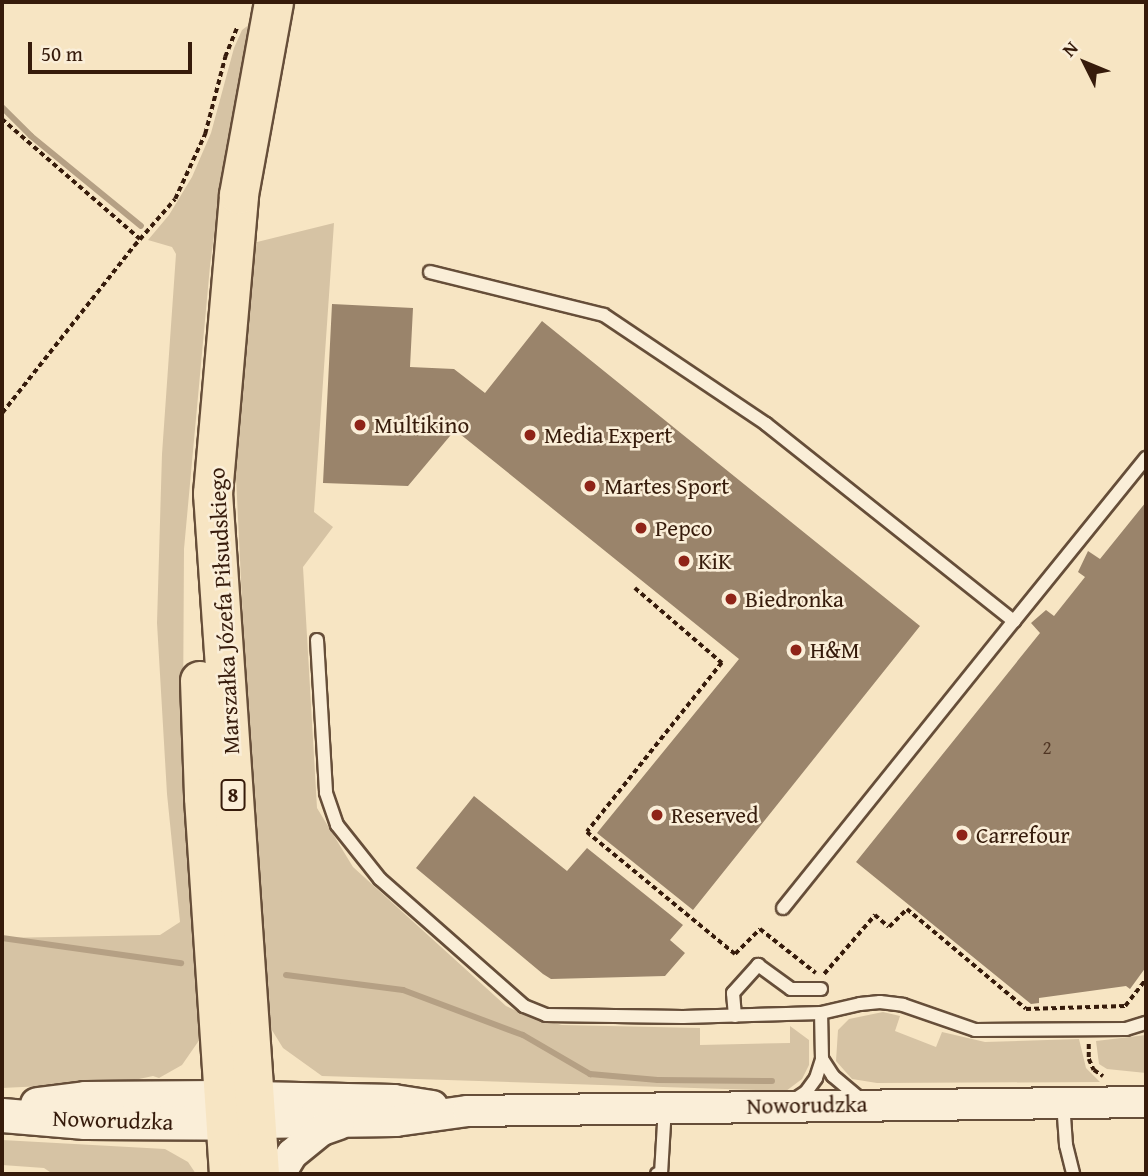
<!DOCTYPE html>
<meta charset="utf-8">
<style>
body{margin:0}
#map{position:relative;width:1148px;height:1176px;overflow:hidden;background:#f7e5c3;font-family:"Gentium Book Plus",serif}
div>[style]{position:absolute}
.green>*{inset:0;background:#d6c3a4}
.stream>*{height:6px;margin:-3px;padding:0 3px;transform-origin:3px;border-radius:3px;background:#b5a084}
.building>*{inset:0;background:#9a846b}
.path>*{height:3.5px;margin-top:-1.75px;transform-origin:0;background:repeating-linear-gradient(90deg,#361b0b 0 5px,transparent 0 8.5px)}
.roads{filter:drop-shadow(2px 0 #664e39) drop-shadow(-2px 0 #664e39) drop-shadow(0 2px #664e39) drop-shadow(0 -2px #664e39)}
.service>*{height:12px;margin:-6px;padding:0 6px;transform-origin:6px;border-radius:6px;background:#faeed8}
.tertiary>*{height:30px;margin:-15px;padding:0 15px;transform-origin:15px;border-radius:15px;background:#faeed8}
.secondary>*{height:33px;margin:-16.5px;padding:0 16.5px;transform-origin:16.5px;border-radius:16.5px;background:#faeed8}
.trunk>*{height:38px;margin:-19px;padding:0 19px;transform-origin:19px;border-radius:19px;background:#f7e5c3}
.dots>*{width:19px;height:19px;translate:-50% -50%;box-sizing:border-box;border:4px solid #faeed8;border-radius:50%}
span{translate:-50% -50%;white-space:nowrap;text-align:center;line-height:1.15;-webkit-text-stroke:5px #faeed8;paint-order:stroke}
.number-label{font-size:19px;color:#4f3523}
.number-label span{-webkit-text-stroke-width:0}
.shield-label span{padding:2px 5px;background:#faeed8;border:2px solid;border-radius:5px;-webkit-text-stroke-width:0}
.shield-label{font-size:21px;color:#361b0b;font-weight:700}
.poi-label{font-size:23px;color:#361b0b}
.left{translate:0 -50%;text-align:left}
.street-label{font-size:23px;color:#361b0b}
.frame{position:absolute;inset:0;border:4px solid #361b0b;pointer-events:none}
.north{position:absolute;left:1050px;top:28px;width:70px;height:70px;-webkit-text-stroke:5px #faeed8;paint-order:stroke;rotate:313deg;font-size:19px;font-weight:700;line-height:28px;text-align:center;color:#361b0b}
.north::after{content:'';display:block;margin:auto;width:24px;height:32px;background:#361b0b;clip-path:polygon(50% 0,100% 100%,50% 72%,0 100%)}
.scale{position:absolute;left:28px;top:42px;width:164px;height:32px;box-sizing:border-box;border:4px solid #361b0b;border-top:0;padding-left:9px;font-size:21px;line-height:24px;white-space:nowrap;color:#361b0b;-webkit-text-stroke:5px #faeed8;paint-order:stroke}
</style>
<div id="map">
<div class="green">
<i style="clip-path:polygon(250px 24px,225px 153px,210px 266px,184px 549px,183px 716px,200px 1039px,182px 1065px,159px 1078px,153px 1076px,125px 1082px,2px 1088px,2px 938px,160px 935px,180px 922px,167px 794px,157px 623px,162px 454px,176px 254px,172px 247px,148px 240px,169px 215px,192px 177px,211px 133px,234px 48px,242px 30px)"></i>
<i style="clip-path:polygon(334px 223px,314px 512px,333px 527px,303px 567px,317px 808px,353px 867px,506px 1006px,530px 1017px,562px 1025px,700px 1028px,700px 1045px,790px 1043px,790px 1026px,809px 1040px,809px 1065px,802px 1079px,786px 1091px,322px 1076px,283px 1048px,262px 1014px,234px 436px,249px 244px)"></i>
<i style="clip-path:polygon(883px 1012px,900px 1016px,895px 1031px,936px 1047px,942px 1032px,985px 1042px,1079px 1039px,1086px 1068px,1100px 1082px,877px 1083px,852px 1079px,836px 1061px,838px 1030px,849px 1019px)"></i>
<i style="clip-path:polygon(1146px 1035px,1146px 1073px,1107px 1069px,1099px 1064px,1096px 1041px)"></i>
<i style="clip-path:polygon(2px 1140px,165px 1149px,188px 1162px,196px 1174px,53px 1174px,44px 1168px,2px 1165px)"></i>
</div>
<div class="stream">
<i style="left:2px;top:107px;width:41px;rotate:45deg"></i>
<i style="left:31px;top:136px;width:142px;rotate:39.3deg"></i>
<i style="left:2px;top:938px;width:181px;rotate:8deg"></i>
<i style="left:286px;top:975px;width:118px;rotate:7.3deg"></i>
<i style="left:403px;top:990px;width:128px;rotate:20.6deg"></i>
<i style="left:523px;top:1035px;width:78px;rotate:30.2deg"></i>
<i style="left:590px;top:1074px;width:68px;rotate:5deg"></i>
<i style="left:658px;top:1080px;width:114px;rotate:0.5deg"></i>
</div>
<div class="building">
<i style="clip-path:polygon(332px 304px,413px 308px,410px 367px,454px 369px,485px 393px,542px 321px,920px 626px,693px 910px,597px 833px,739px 659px,455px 430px,408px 486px,323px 483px)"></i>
<i style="clip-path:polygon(1146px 502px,1146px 967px,1130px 989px,1126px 986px,1039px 998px,1039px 1003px,1031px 1004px,856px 862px,1040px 633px,1031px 623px,1046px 610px,1054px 616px,1085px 577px,1078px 572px,1088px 551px,1100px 559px)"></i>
<i style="clip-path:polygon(474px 796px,567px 871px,587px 848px,683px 925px,670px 940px,685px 953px,665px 976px,551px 979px,543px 974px,416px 868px)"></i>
</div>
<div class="path">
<i style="left:2px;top:119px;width:183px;rotate:41deg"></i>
<i style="left:2px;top:413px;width:213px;rotate:-51.7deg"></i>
<i style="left:134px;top:246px;width:62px;rotate:-48.9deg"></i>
<i style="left:175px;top:199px;width:72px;rotate:-65.2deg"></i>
<i style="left:205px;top:134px;width:80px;rotate:-75.4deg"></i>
<i style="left:225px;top:57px;width:32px;rotate:-68deg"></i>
<i style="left:635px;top:588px;width:115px;rotate:40.8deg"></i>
<i style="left:722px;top:663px;width:216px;rotate:128.6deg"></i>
<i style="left:587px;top:832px;width:192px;rotate:39.5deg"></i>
<i style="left:735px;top:954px;width:35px;rotate:-45deg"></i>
<i style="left:760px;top:929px;width:71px;rotate:38.2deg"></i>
<i style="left:824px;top:974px;width:78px;rotate:-49.2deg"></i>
<i style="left:875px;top:915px;width:18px;rotate:41deg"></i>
<i style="left:889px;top:927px;width:25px;rotate:-45deg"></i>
<i style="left:907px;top:909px;width:155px;rotate:40deg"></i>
<i style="left:1026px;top:1009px;width:99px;rotate:-1.7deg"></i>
<i style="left:1125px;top:1006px;width:34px;rotate:-52deg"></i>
<i style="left:1089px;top:1044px;width:15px;rotate:90deg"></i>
<i style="left:1089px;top:1059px;width:12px;rotate:66deg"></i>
<i style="left:1094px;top:1070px;width:11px;rotate:34deg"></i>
</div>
<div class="roads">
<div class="service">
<i style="left:430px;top:272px;width:179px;rotate:13.9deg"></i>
<i style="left:604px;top:315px;width:195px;rotate:33.9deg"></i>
<i style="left:766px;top:424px;width:317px;rotate:38.5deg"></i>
<i style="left:1014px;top:621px;width:210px;rotate:-51deg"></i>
<i style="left:317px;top:640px;width:153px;rotate:86.6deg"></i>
<i style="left:326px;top:793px;width:34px;rotate:71deg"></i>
<i style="left:337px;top:825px;width:69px;rotate:51.5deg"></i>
<i style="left:380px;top:879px;width:192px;rotate:41.4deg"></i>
<i style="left:524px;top:1006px;width:24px;rotate:22deg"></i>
<i style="left:546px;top:1015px;width:137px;rotate:0.8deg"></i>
<i style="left:683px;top:1017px;width:138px;rotate:-1.7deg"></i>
<i style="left:783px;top:908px;width:368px;rotate:-51.2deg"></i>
<i style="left:735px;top:1016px;width:23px;rotate:-95deg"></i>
<i style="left:733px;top:993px;width:38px;rotate:-48deg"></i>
<i style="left:758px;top:965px;width:41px;rotate:36deg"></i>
<i style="left:791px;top:989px;width:30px"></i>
<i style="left:822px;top:1059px;width:20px;rotate:57deg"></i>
<i style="left:833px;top:1076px;width:35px;rotate:40deg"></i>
<i style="left:794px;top:1100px;width:14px;rotate:-34deg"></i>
<i style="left:806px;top:1092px;width:17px;rotate:-54deg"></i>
<i style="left:816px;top:1078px;width:20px;rotate:-72deg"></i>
<i style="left:822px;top:1059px;width:46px;rotate:-91.2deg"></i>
<i style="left:821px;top:1013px;width:40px;rotate:-13deg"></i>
<i style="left:860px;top:1004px;width:20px;rotate:-6deg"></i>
<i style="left:880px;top:1002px;width:23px;rotate:7deg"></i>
<i style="left:903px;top:1005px;width:76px;rotate:19.1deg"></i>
<i style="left:975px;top:1030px;width:151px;rotate:-0.4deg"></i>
<i style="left:1126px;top:1029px;width:21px;rotate:-17deg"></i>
<i style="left:1063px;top:1102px;width:43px;rotate:86deg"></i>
<i style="left:1066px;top:1145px;width:30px;rotate:76deg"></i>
<i style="left:657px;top:1174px;width:4px"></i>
<i style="left:661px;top:1174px;width:67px;rotate:-86.6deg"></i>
</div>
<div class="tertiary">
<i style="left:254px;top:1097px;width:140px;rotate:1.2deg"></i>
<i style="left:394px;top:1100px;width:39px;rotate:9deg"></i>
<i style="left:256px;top:1123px;width:140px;rotate:-0.8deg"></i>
<i style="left:396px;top:1121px;width:73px;rotate:-7.9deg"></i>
<i style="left:468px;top:1111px;width:678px;rotate:-0.76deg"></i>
<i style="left:280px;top:1174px;width:23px;rotate:-59deg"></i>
<i style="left:292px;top:1154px;width:38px;rotate:-39deg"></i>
<i style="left:322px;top:1130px;width:18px;rotate:-19deg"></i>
</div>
<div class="secondary">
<i style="left:37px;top:1104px;width:48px;rotate:-7.1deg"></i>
<i style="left:85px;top:1098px;width:163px;rotate:-0.4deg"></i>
<i style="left:2px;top:1115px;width:83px;rotate:4.8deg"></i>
<i style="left:85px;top:1122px;width:166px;rotate:0.3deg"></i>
</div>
<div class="trunk">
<i style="left:200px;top:681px;width:117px;rotate:88deg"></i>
<i style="left:204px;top:798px;width:377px;rotate:86.2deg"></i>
<i style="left:260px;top:1174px;width:682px;rotate:-93.95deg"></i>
<i style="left:213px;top:494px;width:300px;rotate:-85deg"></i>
<i style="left:239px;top:195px;width:196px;rotate:-79.7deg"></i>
</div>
</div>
<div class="dots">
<i style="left:360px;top:425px;background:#8f2418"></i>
<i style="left:530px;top:435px;background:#8f2418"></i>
<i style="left:590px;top:486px;background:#8f2418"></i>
<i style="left:641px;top:528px;background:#8f2418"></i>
<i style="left:684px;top:561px;background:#8f2418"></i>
<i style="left:731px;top:599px;background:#8f2418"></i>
<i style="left:796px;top:650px;background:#8f2418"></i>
<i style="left:657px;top:815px;background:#8f2418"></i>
<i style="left:962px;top:835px;background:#8f2418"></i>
</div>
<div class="number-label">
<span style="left:1047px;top:748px">2</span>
</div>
<div class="shield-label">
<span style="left:233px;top:795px">8</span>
</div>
<div class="poi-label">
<span class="left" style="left:374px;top:425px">Multikino</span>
<span class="left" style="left:544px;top:435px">Media Expert</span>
<span class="left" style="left:604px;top:486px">Martes Sport</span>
<span class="left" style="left:655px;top:528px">Pepco</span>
<span class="left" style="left:698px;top:561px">KiK</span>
<span class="left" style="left:745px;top:599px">Biedronka</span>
<span class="left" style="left:810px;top:650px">H&amp;M</span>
<span class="left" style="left:671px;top:815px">Reserved</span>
<span class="left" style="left:976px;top:835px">Carrefour</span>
</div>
<div class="street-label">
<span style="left:224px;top:611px;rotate:-93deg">Marszałka Józefa Piłsudskiego</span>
<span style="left:807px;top:1105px;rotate:-1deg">Noworudzka</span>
<span style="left:113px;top:1120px;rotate:2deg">Noworudzka</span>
</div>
<div class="frame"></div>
<div class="north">N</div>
<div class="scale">50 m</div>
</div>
